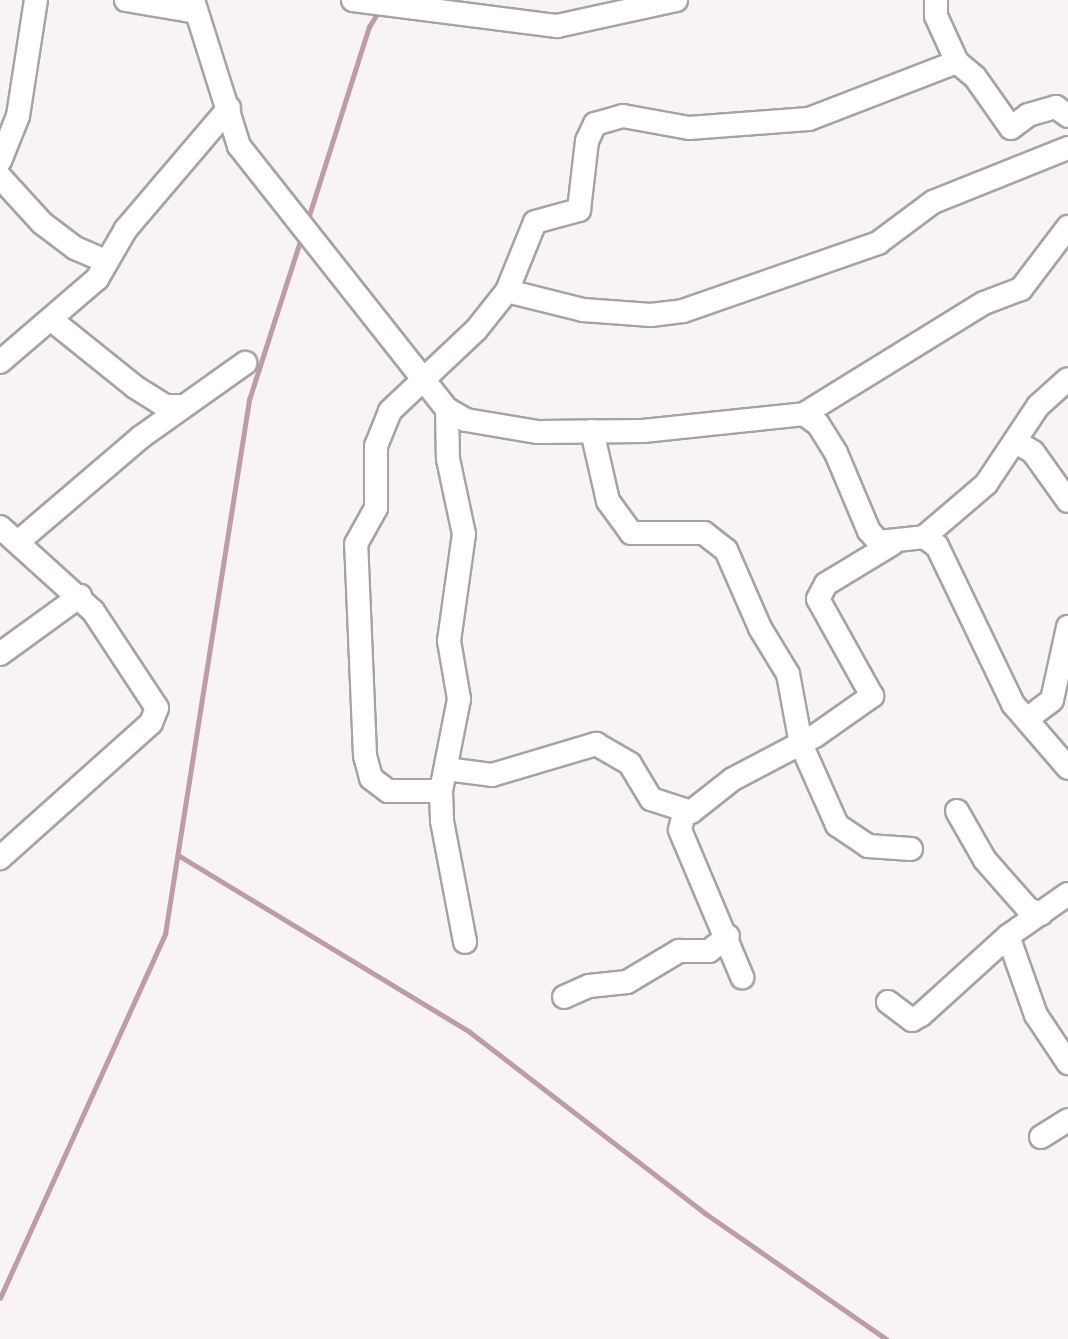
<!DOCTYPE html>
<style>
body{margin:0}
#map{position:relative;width:1068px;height:1339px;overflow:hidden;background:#f8f3f4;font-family:"PT Sans Narrow",sans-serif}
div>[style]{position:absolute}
.stream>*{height:4.5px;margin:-2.25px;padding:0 2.25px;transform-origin:2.25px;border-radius:2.25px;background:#be9ca4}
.roads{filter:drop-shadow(2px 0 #a7a2a3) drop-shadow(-2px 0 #a7a2a3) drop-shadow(0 2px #a7a2a3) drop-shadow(0 -2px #a7a2a3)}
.minor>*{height:22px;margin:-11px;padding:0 11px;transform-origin:11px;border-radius:11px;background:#fff}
span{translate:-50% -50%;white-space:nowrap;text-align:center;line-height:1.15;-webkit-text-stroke:6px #f8f3f4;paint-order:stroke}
</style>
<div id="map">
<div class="stream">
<i style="left:307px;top:222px;width:205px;rotate:-72.4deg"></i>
<i style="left:369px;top:27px;width:21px;rotate:-59deg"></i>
<i style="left:178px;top:855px;width:341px;rotate:31.2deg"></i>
<i style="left:470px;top:1032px;width:297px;rotate:37.6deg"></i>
<i style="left:705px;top:1213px;width:221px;rotate:34.8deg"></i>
<i style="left:0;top:1298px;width:400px;rotate:-65.6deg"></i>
<i style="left:165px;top:934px;width:541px;rotate:-81.06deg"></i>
<i style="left:249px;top:400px;width:170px;rotate:-72.2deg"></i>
</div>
<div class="roads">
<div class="minor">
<i style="left:126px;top:0;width:67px;rotate:9.5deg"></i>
<i style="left:193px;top:0;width:153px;rotate:72.5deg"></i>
<i style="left:239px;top:146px;width:335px;rotate:51.7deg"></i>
<i style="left:447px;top:409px;width:22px;rotate:30deg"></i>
<i style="left:466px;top:420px;width:73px;rotate:9.5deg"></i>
<i style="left:538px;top:432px;width:105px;rotate:-0.5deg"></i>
<i style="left:643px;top:431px;width:162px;rotate:-6deg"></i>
<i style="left:804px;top:414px;width:17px;rotate:36deg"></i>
<i style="left:818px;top:424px;width:34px;rotate:58deg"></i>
<i style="left:836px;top:453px;width:85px;rotate:67.1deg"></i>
<i style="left:869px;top:531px;width:15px;rotate:48deg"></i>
<i style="left:879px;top:542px;width:45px;rotate:-6.3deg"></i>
<i style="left:924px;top:537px;width:16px;rotate:35deg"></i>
<i style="left:937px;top:546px;width:175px;rotate:64.3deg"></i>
<i style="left:1013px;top:704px;width:84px;rotate:49.3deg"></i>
<i style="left:353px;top:0;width:206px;rotate:7.3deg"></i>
<i style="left:557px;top:26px;width:122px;rotate:-12.3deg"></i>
<i style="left:936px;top:0;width:16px;rotate:90deg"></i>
<i style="left:936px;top:16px;width:51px;rotate:65.5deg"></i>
<i style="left:957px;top:62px;width:23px;rotate:40deg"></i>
<i style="left:975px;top:77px;width:62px;rotate:54.8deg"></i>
<i style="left:1011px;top:128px;width:21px;rotate:-37deg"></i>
<i style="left:1028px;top:115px;width:29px;rotate:-16deg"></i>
<i style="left:1056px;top:107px;width:15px;rotate:37deg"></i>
<i style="left:0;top:161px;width:48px;rotate:-68.2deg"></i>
<i style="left:18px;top:116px;width:117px;rotate:-81.2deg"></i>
<i style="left:0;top:177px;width:62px;rotate:47.6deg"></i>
<i style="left:42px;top:223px;width:41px;rotate:37.1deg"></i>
<i style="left:75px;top:248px;width:34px;rotate:23deg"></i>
<i style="left:507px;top:291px;width:78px;rotate:14deg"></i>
<i style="left:583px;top:310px;width:68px;rotate:4.2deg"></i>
<i style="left:651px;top:315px;width:32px;rotate:-7deg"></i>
<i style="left:683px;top:311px;width:207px;rotate:-19.2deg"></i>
<i style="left:878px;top:243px;width:69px;rotate:-36.7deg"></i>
<i style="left:933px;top:202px;width:145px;rotate:-21.8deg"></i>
<i style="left:53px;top:321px;width:105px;rotate:38.8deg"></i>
<i style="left:135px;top:387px;width:36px;rotate:32deg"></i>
<i style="left:166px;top:406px;width:15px"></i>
<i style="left:0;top:362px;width:128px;rotate:-40.6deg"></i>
<i style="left:97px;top:279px;width:58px;rotate:-59.9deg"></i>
<i style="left:126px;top:229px;width:159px;rotate:-49.6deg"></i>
<i style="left:447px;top:409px;width:50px;rotate:88.9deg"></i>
<i style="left:448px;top:459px;width:77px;rotate:78deg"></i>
<i style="left:464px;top:534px;width:108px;rotate:98deg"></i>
<i style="left:449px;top:641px;width:59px;rotate:80.2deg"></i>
<i style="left:459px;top:699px;width:94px;rotate:101.1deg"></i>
<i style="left:441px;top:791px;width:30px;rotate:88deg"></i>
<i style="left:442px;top:821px;width:123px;rotate:79.2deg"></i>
<i style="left:804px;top:414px;width:211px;rotate:-31.7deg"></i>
<i style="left:984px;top:303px;width:40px;rotate:-21deg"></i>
<i style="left:1021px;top:289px;width:78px;rotate:-52.8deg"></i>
<i style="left:592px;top:431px;width:72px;rotate:77.1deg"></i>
<i style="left:608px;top:501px;width:39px;rotate:54deg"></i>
<i style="left:631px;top:533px;width:73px"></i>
<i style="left:704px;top:533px;width:28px;rotate:38deg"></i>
<i style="left:726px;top:550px;width:85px;rotate:66.4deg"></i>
<i style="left:760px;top:628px;width:54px;rotate:58.7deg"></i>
<i style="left:788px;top:674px;width:71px;rotate:79.5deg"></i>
<i style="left:801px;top:744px;width:89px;rotate:66deg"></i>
<i style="left:837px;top:825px;width:37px;rotate:34deg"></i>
<i style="left:868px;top:846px;width:43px;rotate:4deg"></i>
<i style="left:1018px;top:443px;width:17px;rotate:31deg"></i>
<i style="left:1033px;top:452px;width:60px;rotate:54.5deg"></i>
<i style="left:0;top:527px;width:125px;rotate:42.1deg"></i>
<i style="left:93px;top:611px;width:116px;rotate:56.6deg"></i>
<i style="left:157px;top:708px;width:16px;rotate:112deg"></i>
<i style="left:151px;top:723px;width:203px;rotate:138.2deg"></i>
<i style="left:924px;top:537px;width:82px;rotate:-40.5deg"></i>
<i style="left:986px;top:484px;width:94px;rotate:-56.3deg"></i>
<i style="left:1038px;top:406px;width:40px;rotate:-42deg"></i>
<i style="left:18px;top:542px;width:162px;rotate:-40.5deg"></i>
<i style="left:141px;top:437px;width:128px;rotate:-35.4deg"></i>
<i style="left:0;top:654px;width:99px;rotate:-35.9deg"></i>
<i style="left:1027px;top:719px;width:31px;rotate:-37deg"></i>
<i style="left:1052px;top:700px;width:75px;rotate:-77.6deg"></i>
<i style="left:446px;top:769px;width:46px;rotate:7.4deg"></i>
<i style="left:492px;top:775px;width:109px;rotate:-16.6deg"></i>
<i style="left:596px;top:744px;width:39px;rotate:30deg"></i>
<i style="left:630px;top:764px;width:41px;rotate:59deg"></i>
<i style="left:651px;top:799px;width:42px;rotate:18deg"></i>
<i style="left:691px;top:812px;width:53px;rotate:-38.2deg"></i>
<i style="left:733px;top:779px;width:93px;rotate:-27.7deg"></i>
<i style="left:815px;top:736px;width:70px;rotate:-35.1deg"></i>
<i style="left:872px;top:696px;width:111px;rotate:-119.1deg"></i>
<i style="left:818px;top:599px;width:17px;rotate:-62deg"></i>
<i style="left:826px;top:584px;width:77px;rotate:-31.2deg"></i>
<i style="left:441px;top:791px;width:53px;rotate:180deg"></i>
<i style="left:388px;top:791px;width:21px;rotate:-143deg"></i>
<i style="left:371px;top:778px;width:24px;rotate:-105deg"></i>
<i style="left:365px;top:755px;width:211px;rotate:-92.4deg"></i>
<i style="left:356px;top:544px;width:41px;rotate:-60.9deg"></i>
<i style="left:376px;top:508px;width:62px;rotate:-90deg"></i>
<i style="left:376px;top:446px;width:38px;rotate:-68deg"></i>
<i style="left:390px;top:411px;width:118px;rotate:-43.3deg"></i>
<i style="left:476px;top:330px;width:50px;rotate:-51.5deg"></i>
<i style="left:507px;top:291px;width:74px;rotate:-67.9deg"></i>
<i style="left:535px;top:222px;width:46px;rotate:-15.3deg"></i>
<i style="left:579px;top:210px;width:69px;rotate:-83.4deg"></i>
<i style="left:587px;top:141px;width:19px;rotate:-65deg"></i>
<i style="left:595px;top:124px;width:29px;rotate:-16deg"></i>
<i style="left:623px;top:116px;width:67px;rotate:10.3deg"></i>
<i style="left:689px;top:128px;width:120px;rotate:-4.3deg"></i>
<i style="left:809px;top:119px;width:159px;rotate:-21.1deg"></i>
<i style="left:957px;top:811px;width:56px;rotate:60.3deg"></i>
<i style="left:985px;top:860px;width:65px;rotate:48.7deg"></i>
<i style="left:1028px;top:909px;width:14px;rotate:21deg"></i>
<i style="left:684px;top:813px;width:17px;rotate:103deg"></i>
<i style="left:680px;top:830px;width:160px;rotate:67.1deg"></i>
<i style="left:1008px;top:936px;width:84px;rotate:70.5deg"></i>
<i style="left:1036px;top:1015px;width:58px;rotate:56.3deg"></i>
<i style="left:564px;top:997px;width:27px;rotate:-24deg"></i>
<i style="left:589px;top:986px;width:38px;rotate:-6deg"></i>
<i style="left:627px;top:982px;width:61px;rotate:-30.8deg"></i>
<i style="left:679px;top:951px;width:30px"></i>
<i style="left:709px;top:951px;width:24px;rotate:-38deg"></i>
<i style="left:888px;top:1002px;width:30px;rotate:37deg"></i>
<i style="left:912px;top:1020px;width:10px;rotate:-29deg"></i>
<i style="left:921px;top:1015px;width:118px;rotate:-42.2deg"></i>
<i style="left:1008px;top:936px;width:73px;rotate:-35deg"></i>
<i style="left:1041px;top:1137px;width:32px;rotate:-32deg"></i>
</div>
</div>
</div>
